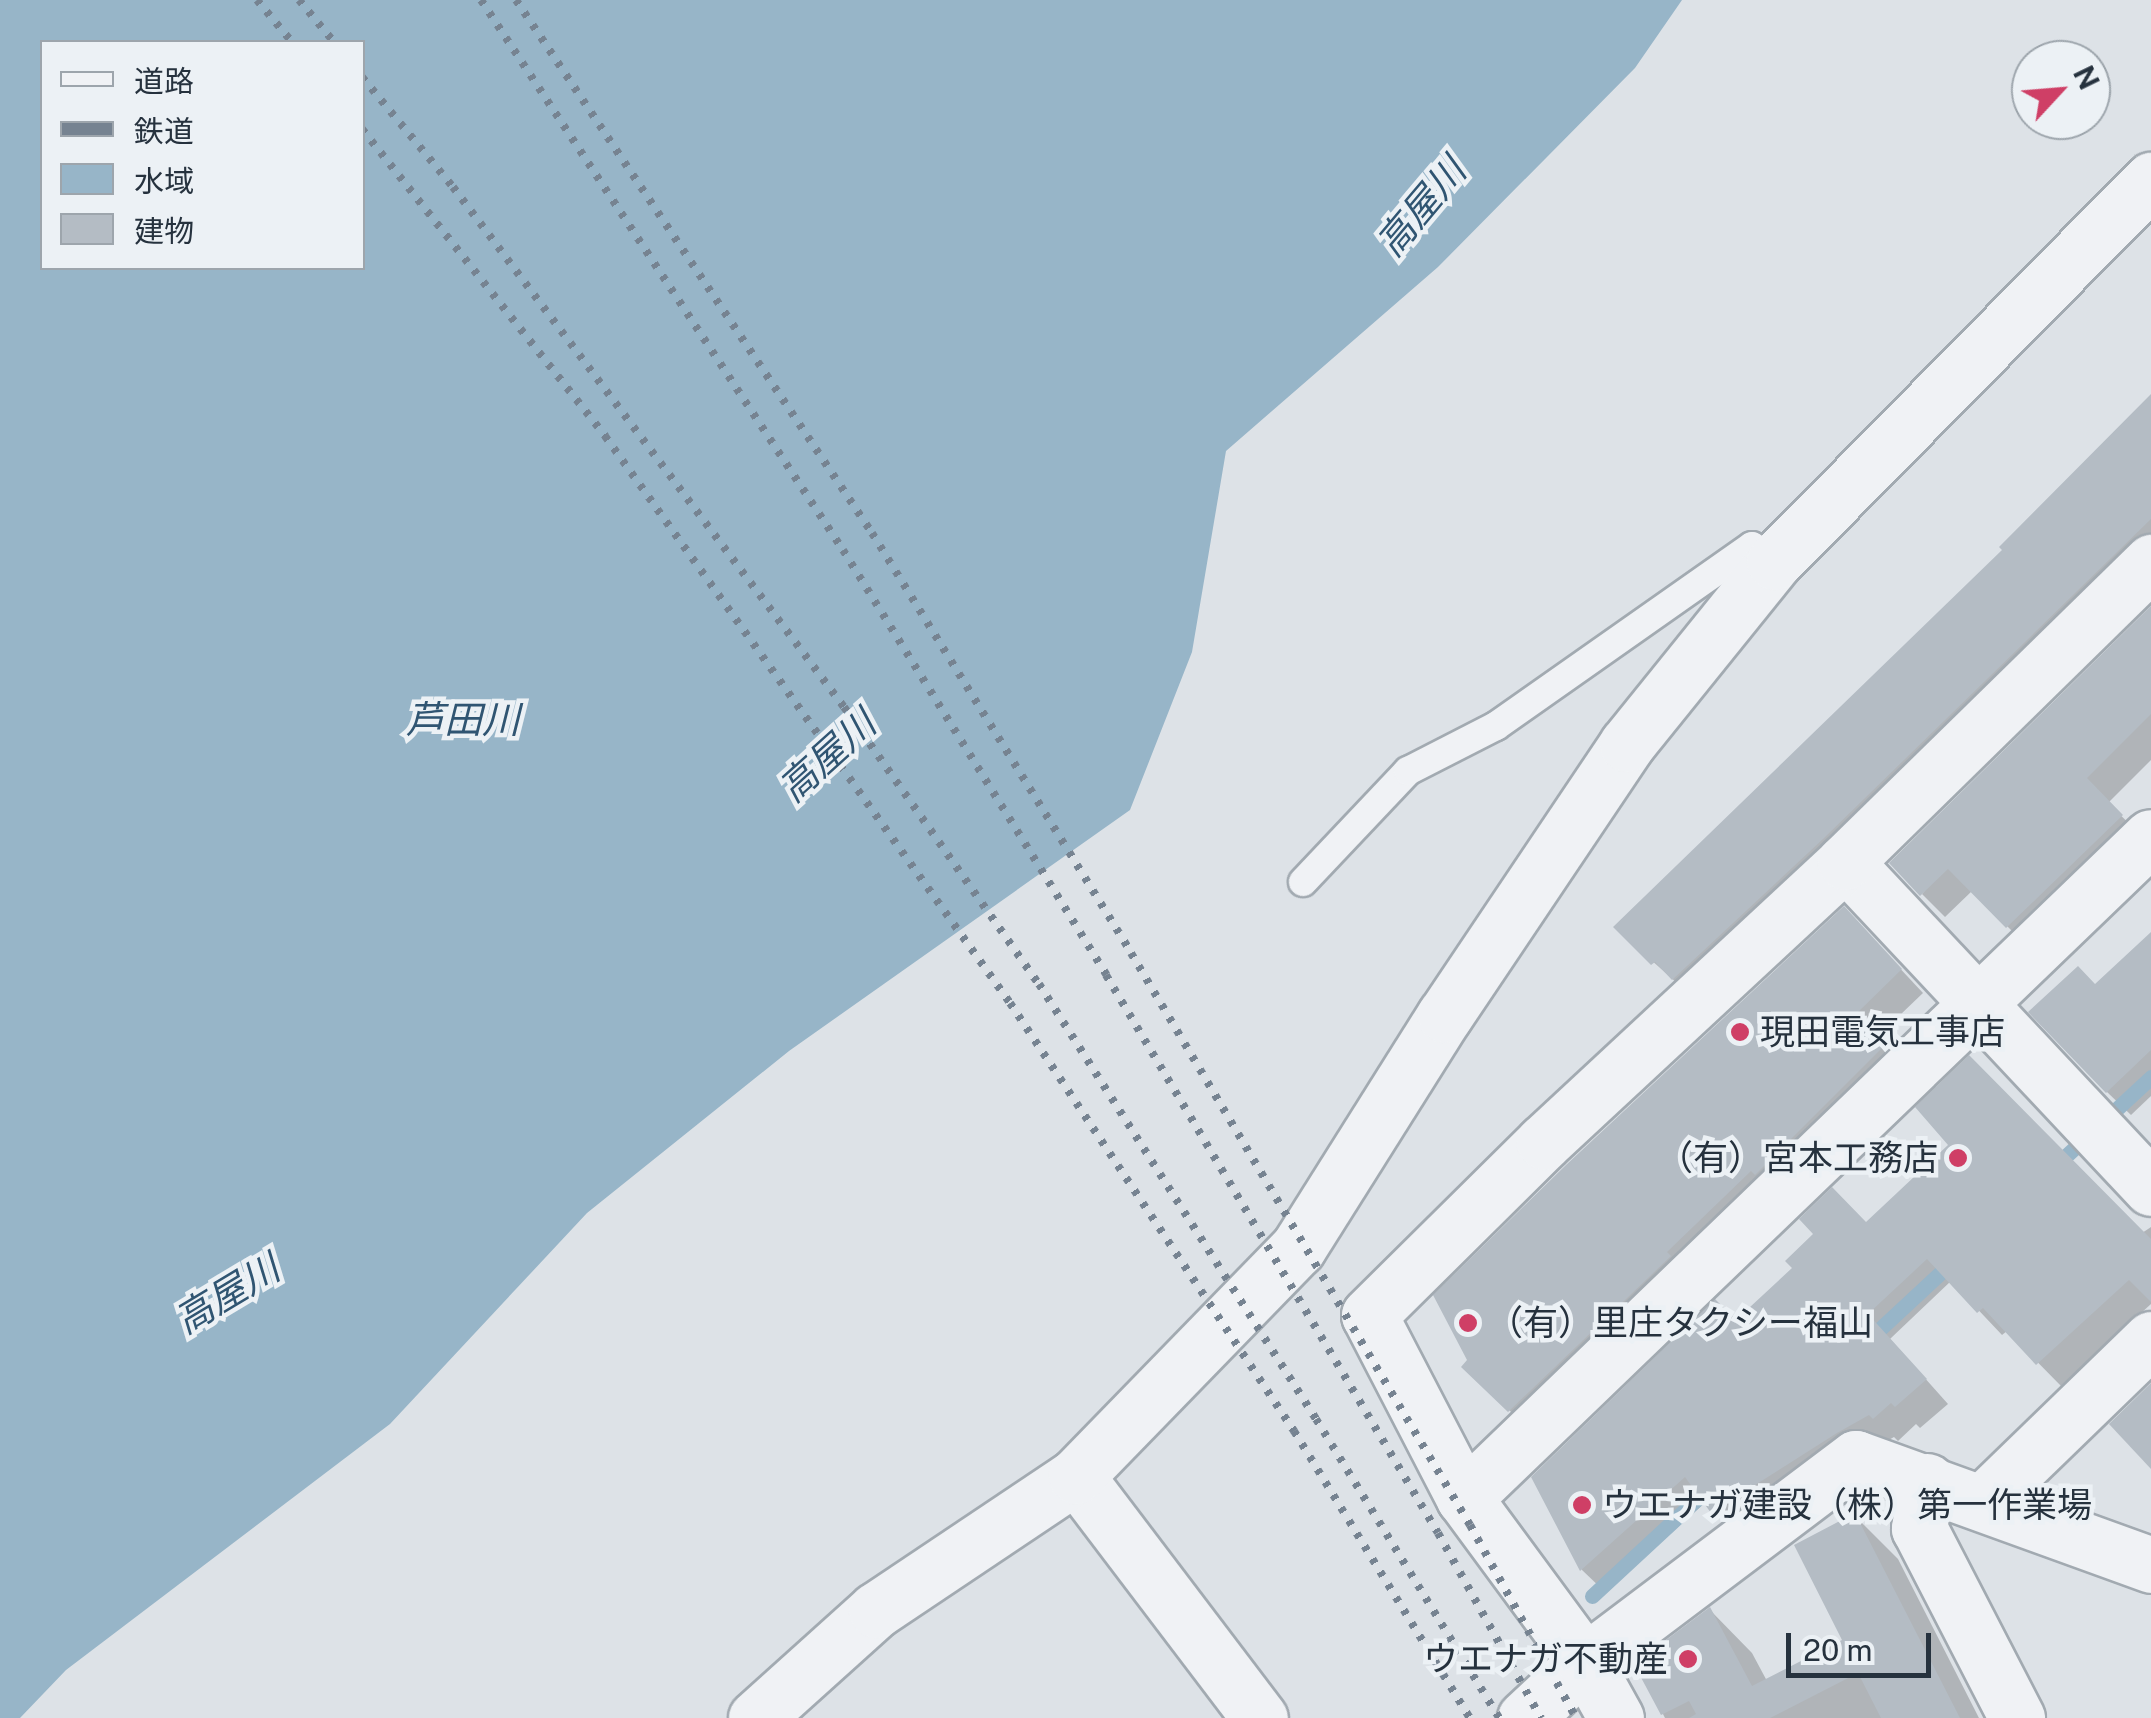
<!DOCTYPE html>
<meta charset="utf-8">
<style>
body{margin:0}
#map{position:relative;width:2151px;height:1718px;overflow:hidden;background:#dde2e7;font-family:"Public Sans","Noto Sans JP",sans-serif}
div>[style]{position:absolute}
.water>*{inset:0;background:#97b5c8}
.shadow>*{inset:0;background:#0003}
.stream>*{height:15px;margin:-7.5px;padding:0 7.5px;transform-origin:7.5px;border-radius:7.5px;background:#97b5c8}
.building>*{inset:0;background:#b4bcc4}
.roads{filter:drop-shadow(2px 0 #a2aab1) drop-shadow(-2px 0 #a2aab1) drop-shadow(0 2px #a2aab1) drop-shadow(0 -2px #a2aab1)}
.service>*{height:28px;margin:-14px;padding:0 14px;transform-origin:14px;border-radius:14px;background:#f0f2f5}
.minor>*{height:55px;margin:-27.5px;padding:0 27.5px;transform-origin:27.5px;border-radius:27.5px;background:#f0f2f5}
.tertiary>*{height:55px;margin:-27.5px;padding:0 27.5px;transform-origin:27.5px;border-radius:27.5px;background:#f0f2f5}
.rail>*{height:8px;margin-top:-4px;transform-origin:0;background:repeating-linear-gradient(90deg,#768391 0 5px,transparent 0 15px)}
.dots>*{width:28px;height:28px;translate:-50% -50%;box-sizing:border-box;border:5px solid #ecf1f5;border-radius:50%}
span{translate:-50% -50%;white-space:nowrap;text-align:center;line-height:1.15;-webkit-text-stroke:9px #ecf1f5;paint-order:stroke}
.poi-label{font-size:35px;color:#26323e}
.left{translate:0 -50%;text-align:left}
.right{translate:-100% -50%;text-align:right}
.water-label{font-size:38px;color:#305572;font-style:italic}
.legend{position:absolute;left:40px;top:40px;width:325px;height:230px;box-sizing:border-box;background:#ecf1f5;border:2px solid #9da5ac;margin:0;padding:12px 18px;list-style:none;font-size:30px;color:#26323e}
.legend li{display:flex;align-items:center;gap:20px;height:50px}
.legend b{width:50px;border:2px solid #9da5ac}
.north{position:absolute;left:2011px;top:40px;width:100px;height:100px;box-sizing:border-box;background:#ecf1f5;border:2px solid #9da5ac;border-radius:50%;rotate:64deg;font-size:28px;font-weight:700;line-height:40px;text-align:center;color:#26323e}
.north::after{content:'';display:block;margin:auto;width:35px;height:45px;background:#cf3f66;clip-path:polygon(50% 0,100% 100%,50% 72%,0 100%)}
.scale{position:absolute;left:1786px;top:1633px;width:145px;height:45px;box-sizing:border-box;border:5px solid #26323e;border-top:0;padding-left:12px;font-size:30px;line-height:35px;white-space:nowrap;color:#26323e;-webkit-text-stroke:8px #ecf1f5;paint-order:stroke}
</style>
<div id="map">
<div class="water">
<i style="clip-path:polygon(evenodd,0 0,1682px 0,1635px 68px,1438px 267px,1226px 451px,1192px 652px,1130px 810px,789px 1051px,587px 1213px,390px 1424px,66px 1670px,20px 1718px,0 1718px,0 0,42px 42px,362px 42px,362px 268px,42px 268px,42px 42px)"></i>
</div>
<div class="shadow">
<i style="clip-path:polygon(2151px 397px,2151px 564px,1697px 1001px,1640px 950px)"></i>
<i style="clip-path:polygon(2151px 609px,2151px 760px,2108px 803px,2145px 839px,2031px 950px,1972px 891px,1945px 917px,1922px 894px)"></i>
<i style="clip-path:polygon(1866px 932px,1923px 993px,1874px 1040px,1904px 1071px,1533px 1433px,1487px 1389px)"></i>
<i style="clip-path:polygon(2151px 936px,2151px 1096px,2131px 1115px,2107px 1092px,2096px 987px)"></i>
<i style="clip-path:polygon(1866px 1225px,2142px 1233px,2151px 1227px,2151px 1304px,2061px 1386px,2007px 1331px,2002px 1335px,1951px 1281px,1890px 1339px,1948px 1404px,1920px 1428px,1916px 1424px,1898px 1441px,1894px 1437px,1861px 1456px,1736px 1535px,1706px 1502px,1605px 1592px,1582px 1570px,1534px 1477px)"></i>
<i style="clip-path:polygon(1855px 1516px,1898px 1559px,1979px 1718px,1665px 1718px,1640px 1669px,1710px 1610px,1752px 1653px,1767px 1681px,1845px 1641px)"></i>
</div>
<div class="stream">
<i style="left:2055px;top:1166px;width:131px;rotate:-42.8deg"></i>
<i style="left:1868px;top:1340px;width:117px;rotate:-42.9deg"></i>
<i style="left:1592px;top:1596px;width:163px;rotate:-42.8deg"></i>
</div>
<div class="building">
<i style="clip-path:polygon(2151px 394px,2151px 519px,1823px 839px,1672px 980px,1655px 962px,1651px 965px,1613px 927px,2002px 550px,1999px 547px)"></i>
<i style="clip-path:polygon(2151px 606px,2151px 714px,2087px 778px,2123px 815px,2006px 928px,1948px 869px,1920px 896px,1889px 863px)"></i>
<i style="clip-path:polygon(1844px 906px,1902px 969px,1854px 1016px,1883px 1047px,1755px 1175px,1751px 1171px,1667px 1252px,1671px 1256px,1508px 1412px,1461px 1367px,1467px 1360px,1433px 1295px,1566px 1165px)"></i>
<i style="clip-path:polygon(2151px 932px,2151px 1050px,2106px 1093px,2028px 1012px,2078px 966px,2095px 984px)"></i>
<i style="clip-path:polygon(1969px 1055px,2151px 1239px,2151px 1302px,2129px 1280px,2036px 1365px,1983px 1308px,1977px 1313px,1927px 1259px,1868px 1314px,1927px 1379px,1895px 1407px,1891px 1403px,1873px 1419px,1869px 1415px,1837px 1433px,1711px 1513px,1685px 1477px,1580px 1571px,1531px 1477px,1715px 1299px,1736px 1320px,1792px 1268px,1785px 1261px,1813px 1234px,1799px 1219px,1832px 1187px,1866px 1222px,1948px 1145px,1915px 1107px)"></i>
<i style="clip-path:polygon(2151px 1383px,2151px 1469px,2109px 1424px)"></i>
<i style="clip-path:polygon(1855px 1513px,1960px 1718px,1881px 1718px,1858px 1673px,1770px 1718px,1689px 1718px,1696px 1714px,1689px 1701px,1661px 1715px,1637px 1670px,1638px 1661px,1710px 1607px,1752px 1686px,1842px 1640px,1794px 1545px)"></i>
</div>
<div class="roads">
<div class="service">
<i style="left:1303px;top:882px;width:153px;rotate:-46.6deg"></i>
<i style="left:1408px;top:771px;width:99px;rotate:-27.1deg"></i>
<i style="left:1496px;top:726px;width:313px;rotate:-35.1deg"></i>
<i style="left:1752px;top:546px;width:27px;rotate:36deg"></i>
</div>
<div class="minor">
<i style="left:1845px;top:862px;width:447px;rotate:46.8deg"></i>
<i style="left:1927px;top:1481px;width:48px;rotate:99.7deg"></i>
<i style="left:1919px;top:1528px;width:214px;rotate:62.7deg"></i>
<i style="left:1464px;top:1498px;width:206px;rotate:-117.4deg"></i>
<i style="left:1369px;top:1315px;width:246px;rotate:-44.7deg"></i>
<i style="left:1544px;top:1142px;width:411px;rotate:-42.9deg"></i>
<i style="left:1845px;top:862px;width:429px;rotate:-44.4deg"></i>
<i style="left:1983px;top:1502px;width:234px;rotate:-44.1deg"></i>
<i style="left:1525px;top:1718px;width:82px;rotate:-43deg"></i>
<i style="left:1585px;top:1662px;width:339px;rotate:-37deg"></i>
<i style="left:1856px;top:1458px;width:314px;rotate:19.9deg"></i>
<i style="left:1616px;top:1718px;width:64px;rotate:-119deg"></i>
<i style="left:1585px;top:1662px;width:204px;rotate:-126.4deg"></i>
<i style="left:1464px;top:1498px;width:953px;rotate:-43.9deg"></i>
</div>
<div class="tertiary">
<i style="left:1076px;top:1476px;width:304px;rotate:52.8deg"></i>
<i style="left:756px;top:1718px;width:161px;rotate:-42deg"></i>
<i style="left:876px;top:1610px;width:241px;rotate:-33.8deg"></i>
<i style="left:1076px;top:1476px;width:318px;rotate:-45.8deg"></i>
<i style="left:1298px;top:1248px;width:275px;rotate:-57.8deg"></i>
<i style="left:1445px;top:1015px;width:326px;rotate:-56.1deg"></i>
<i style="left:1627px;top:744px;width:234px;rotate:-51.1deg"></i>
<i style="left:1774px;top:562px;width:537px;rotate:-45.38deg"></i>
</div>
</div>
<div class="rail">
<i style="left:257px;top:0;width:55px;rotate:50.2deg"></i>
<i style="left:299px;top:0;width:55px;rotate:50.2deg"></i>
<i style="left:481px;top:0;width:658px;rotate:56.65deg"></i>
<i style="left:843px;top:550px;width:500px;rotate:58.2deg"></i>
<i style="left:1106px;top:975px;width:649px;rotate:59.25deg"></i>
<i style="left:1438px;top:1533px;width:212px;rotate:60.9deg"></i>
<i style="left:516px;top:0;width:641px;rotate:56.26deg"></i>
<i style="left:872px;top:533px;width:493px;rotate:58.3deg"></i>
<i style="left:1131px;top:953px;width:665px;rotate:59.35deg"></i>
<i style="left:1470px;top:1525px;width:220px;rotate:61.2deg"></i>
<i style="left:362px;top:77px;width:143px;rotate:50.4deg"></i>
<i style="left:453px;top:187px;width:651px;rotate:53.06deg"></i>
<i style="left:844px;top:707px;width:339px;rotate:54.9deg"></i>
<i style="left:1039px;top:984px;width:516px;rotate:57.51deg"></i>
<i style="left:1316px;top:1419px;width:351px;rotate:58.5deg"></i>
<i style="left:362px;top:129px;width:392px;rotate:51.6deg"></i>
<i style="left:605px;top:436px;width:697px;rotate:54.46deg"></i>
<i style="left:1010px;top:1003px;width:514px;rotate:56.43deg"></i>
<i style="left:1294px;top:1431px;width:337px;rotate:58.5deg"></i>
</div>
<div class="dots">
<i style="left:1740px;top:1032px;background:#cf3f66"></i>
<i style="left:1958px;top:1158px;background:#cf3f66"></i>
<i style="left:1468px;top:1323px;background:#cf3f66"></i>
<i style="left:1582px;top:1505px;background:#cf3f66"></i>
<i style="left:1688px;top:1659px;background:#cf3f66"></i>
</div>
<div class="poi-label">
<span class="left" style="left:1760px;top:1032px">現田電気工事店</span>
<span class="right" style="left:1938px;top:1158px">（有）宮本工務店</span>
<span class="left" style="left:1488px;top:1323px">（有）里庄タクシー福山</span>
<span class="left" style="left:1602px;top:1505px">ウエナガ建設（株）第一作業場</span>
<span class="right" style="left:1668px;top:1659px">ウエナガ不動産</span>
</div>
<div class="water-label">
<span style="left:1421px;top:207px;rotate:-50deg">高屋川</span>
<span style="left:463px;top:720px">芦田川</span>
<span style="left:827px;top:756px;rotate:-42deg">高屋川</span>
<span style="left:227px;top:1294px;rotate:-31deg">高屋川</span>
</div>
<ul class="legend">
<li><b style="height:12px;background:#f0f2f5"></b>道路</li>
<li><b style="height:12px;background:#768391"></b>鉄道</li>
<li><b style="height:28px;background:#97b5c8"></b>水域</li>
<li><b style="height:28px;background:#b4bcc4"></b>建物</li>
</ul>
<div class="north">N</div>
<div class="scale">20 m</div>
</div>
